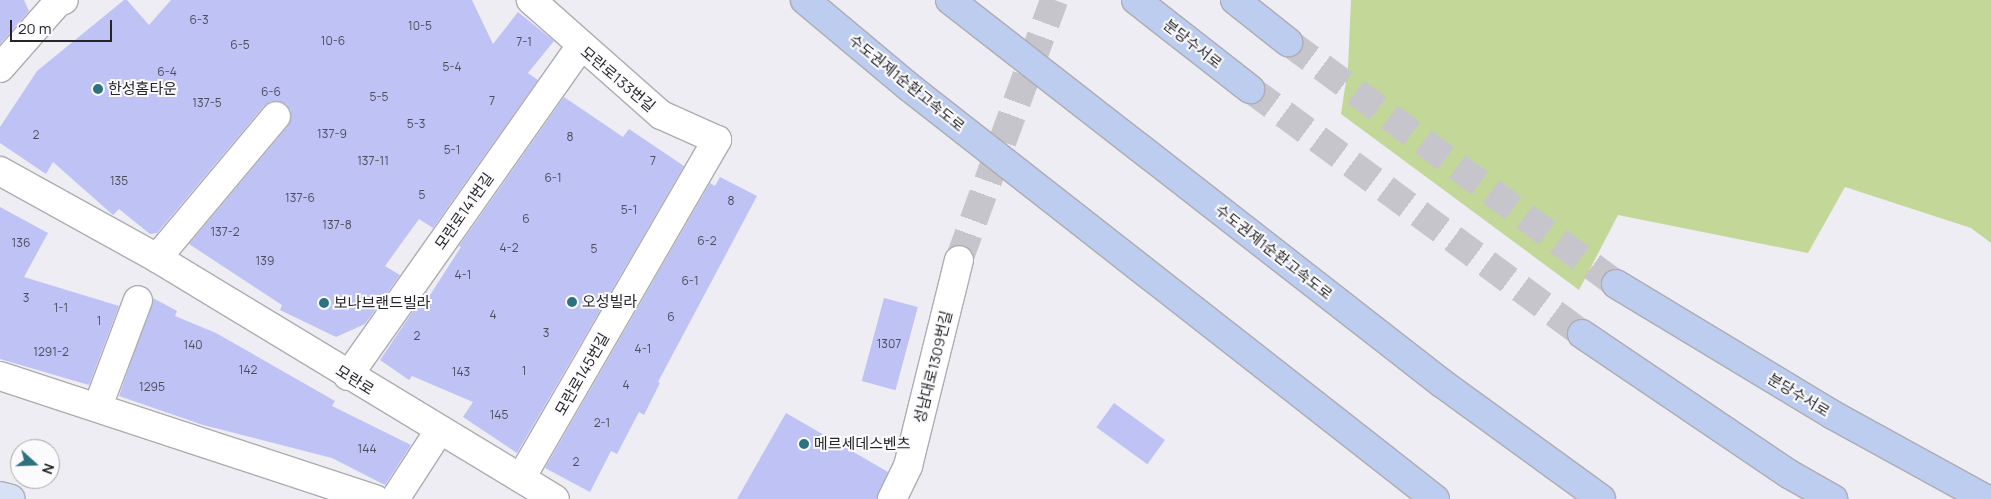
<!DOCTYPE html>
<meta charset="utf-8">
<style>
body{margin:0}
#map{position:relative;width:1991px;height:499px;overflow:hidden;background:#eeedf4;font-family:Manrope,"Noto Sans KR",sans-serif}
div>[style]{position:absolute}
.green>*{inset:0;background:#c2d798}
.building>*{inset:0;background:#bfc2f4;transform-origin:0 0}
.minor-tunnel>*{height:28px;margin-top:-14px;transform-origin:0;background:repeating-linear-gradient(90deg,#c6c5cb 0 28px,transparent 0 42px)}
.highway-tunnel>*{height:28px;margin-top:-14px;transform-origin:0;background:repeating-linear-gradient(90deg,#c6c5cb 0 28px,transparent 0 42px)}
.roads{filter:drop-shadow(1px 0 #acacb3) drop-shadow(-1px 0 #acacb3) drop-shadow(0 1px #acacb3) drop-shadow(0 -1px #acacb3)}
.minor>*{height:28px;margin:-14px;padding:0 14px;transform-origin:14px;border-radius:14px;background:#fff}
.major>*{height:28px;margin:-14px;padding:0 14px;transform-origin:14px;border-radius:14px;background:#d7e1f6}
.highway>*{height:28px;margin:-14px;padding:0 14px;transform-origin:14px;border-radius:14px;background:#bdcdf0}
.dots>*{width:14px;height:14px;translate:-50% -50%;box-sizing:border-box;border:2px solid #fbfbfe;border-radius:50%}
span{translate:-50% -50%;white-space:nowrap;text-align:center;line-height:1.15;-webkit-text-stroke:4px #fbfbfe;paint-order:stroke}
.number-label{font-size:12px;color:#4c4d5c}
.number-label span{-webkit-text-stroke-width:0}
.street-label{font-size:15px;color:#262629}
.poi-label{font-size:15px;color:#262629}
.left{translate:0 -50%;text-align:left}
.north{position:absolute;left:10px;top:439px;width:50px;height:50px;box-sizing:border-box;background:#fbfbfe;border:1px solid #a6a6a9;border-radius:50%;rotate:110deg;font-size:14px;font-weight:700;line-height:20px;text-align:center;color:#262629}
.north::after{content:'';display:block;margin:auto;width:18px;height:22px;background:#2d7281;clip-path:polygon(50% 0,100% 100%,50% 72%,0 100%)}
.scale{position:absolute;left:10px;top:20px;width:102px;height:22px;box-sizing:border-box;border:2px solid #262629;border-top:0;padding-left:6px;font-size:15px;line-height:18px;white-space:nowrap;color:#262629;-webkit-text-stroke:4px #fbfbfe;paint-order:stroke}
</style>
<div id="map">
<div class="green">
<i style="clip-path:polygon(1351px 0,1991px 0,1991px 243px,1971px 228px,1845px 187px,1808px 253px,1618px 215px,1579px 290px,1341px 114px,1348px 68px)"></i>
</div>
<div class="building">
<i style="clip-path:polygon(0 0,24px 0,29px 11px,0 44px)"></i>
<i style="clip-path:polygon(124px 0,127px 0,149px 25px,171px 0,472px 0,493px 44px,518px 12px,554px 41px,528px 73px,538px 80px,433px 228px,419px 219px,385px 266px,400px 275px,365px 324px,336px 337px,280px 310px,282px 305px,189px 244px,288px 126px,291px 111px,286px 104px,271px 101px,264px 106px,157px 233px,150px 234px,119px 209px,113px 215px,53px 162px,46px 174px,0 143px,0 127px,37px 71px)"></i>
<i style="clip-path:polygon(564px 97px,623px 137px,629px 129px,684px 166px,517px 453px,463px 417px,473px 402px,412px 376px,409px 380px,380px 360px,426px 292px,430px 295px,461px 247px,459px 246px)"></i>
<i style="clip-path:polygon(720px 177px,757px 196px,658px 382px,660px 383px,644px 415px,639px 412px,617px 454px,611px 451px,590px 492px,545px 468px,710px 183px,715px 186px)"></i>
<i style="clip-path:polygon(0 207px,48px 233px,24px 277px,119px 306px,89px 385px,0 359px)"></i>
<i style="clip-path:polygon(153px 298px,177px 311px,175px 316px,216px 333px,335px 401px,332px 406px,411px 445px,385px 485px,332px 458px,203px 425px,119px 396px)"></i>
<i style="left:884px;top:298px;width:35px;height:86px;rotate:15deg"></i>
<i style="left:1114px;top:403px;width:63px;height:30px;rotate:36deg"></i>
<i style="clip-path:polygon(786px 413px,888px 472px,877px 499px,737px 499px)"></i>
</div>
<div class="minor-tunnel">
<i style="left:959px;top:260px;width:277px;rotate:-69.9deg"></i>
</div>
<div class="highway-tunnel">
<i style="left:1288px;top:42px;width:408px;rotate:36.4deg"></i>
<i style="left:1250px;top:89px;width:413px;rotate:36.4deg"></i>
</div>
<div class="roads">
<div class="minor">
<i style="left:0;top:68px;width:88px;rotate:-48.7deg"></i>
<i style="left:58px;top:2px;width:6px;rotate:-18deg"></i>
<i style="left:0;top:171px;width:179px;rotate:29deg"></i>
<i style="left:157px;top:258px;width:465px;rotate:31.2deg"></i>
<i style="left:157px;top:258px;width:185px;rotate:-50deg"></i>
<i style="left:0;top:376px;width:395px;rotate:18.2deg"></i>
<i style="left:348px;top:376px;width:403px;rotate:-54.8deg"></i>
<i style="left:98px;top:406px;width:113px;rotate:-69.3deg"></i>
<i style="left:521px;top:478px;width:391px;rotate:-59.9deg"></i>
<i style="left:717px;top:140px;width:61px;rotate:-155.9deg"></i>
<i style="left:661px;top:115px;width:174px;rotate:-138.5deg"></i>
<i style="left:395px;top:499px;width:81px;rotate:-57.1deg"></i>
<i style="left:892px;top:499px;width:37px;rotate:-64deg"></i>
<i style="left:908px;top:466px;width:212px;rotate:-76.1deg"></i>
</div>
<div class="major">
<i style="left:0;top:496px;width:11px;rotate:15deg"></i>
</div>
<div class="highway">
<i style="left:805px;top:0;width:136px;rotate:39.9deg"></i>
<i style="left:909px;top:87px;width:668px;rotate:38.07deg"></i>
<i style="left:950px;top:0;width:625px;rotate:37.92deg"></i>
<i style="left:1443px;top:384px;width:195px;rotate:36deg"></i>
<i style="left:1136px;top:0;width:145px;rotate:38deg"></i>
<i style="left:1235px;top:0;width:68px;rotate:38.4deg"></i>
<i style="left:1616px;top:284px;width:253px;rotate:31.1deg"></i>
<i style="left:1833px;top:415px;width:175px;rotate:28.8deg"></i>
<i style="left:1582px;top:334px;width:250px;rotate:34.1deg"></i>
<i style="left:1789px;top:474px;width:51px;rotate:29.6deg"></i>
</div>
</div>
<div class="dots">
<i style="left:98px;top:89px;background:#2d7281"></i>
<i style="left:572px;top:302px;background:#2d7281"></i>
<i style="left:324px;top:303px;background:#2d7281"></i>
<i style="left:804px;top:444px;background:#2d7281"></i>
</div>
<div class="number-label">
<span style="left:199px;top:20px">6-3</span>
<span style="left:420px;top:26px">10-5</span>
<span style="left:333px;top:41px">10-6</span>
<span style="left:524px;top:42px">7-1</span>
<span style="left:240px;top:45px">6-5</span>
<span style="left:452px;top:67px">5-4</span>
<span style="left:167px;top:72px">6-4</span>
<span style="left:271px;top:92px">6-6</span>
<span style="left:379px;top:97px">5-5</span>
<span style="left:492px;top:101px">7</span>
<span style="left:207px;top:103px">137-5</span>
<span style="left:416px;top:124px">5-3</span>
<span style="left:332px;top:134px">137-9</span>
<span style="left:36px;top:135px">2</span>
<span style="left:570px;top:137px">8</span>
<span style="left:452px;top:150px">5-1</span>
<span style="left:373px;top:161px">137-11</span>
<span style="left:653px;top:161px">7</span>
<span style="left:553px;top:178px">6-1</span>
<span style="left:119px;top:181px">135</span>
<span style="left:422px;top:195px">5</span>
<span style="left:300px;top:198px">137-6</span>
<span style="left:731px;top:201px">8</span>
<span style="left:629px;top:210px">5-1</span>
<span style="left:526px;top:219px">6</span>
<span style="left:337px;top:225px">137-8</span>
<span style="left:225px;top:232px">137-2</span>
<span style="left:707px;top:241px">6-2</span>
<span style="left:21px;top:243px">136</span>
<span style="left:509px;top:248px">4-2</span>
<span style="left:594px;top:249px">5</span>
<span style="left:265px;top:261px">139</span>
<span style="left:463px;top:275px">4-1</span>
<span style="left:690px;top:281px">6-1</span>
<span style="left:26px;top:298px">3</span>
<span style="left:61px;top:308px">1-1</span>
<span style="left:493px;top:315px">4</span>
<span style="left:671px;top:317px">6</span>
<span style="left:99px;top:321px">1</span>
<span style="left:546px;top:333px">3</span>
<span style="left:417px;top:336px">2</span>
<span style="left:889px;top:344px">1307</span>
<span style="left:193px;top:345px">140</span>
<span style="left:643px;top:349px">4-1</span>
<span style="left:51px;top:352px">1291-2</span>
<span style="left:248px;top:370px">142</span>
<span style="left:524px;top:371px">1</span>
<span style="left:461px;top:372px">143</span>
<span style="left:626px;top:385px">4</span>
<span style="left:152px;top:387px">1295</span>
<span style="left:499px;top:415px">145</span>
<span style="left:602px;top:423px">2-1</span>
<span style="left:367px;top:449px">144</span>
<span style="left:576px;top:462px">2</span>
</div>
<div class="street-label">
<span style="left:1193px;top:44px;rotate:38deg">분당수서로</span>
<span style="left:618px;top:79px;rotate:40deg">모란로133번길</span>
<span style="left:907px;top:83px;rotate:39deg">수도권제1순환고속도로</span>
<span style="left:464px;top:211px;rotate:-55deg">모란로141번길</span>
<span style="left:1274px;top:252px;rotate:38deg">수도권제1순환고속도로</span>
<span style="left:933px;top:367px;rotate:-76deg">성남대로1309번길</span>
<span style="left:582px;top:374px;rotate:-60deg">모란로145번길</span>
<span style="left:355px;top:380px;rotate:32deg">모란로</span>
<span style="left:1799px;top:395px;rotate:31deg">분당수서로</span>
</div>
<div class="poi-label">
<span class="left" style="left:108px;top:89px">한성홈타운</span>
<span class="left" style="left:582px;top:302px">오성빌라</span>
<span class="left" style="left:334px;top:303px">보나브랜드빌라</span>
<span class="left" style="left:814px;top:444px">메르세데스벤츠</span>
</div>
<div class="north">N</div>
<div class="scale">20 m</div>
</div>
